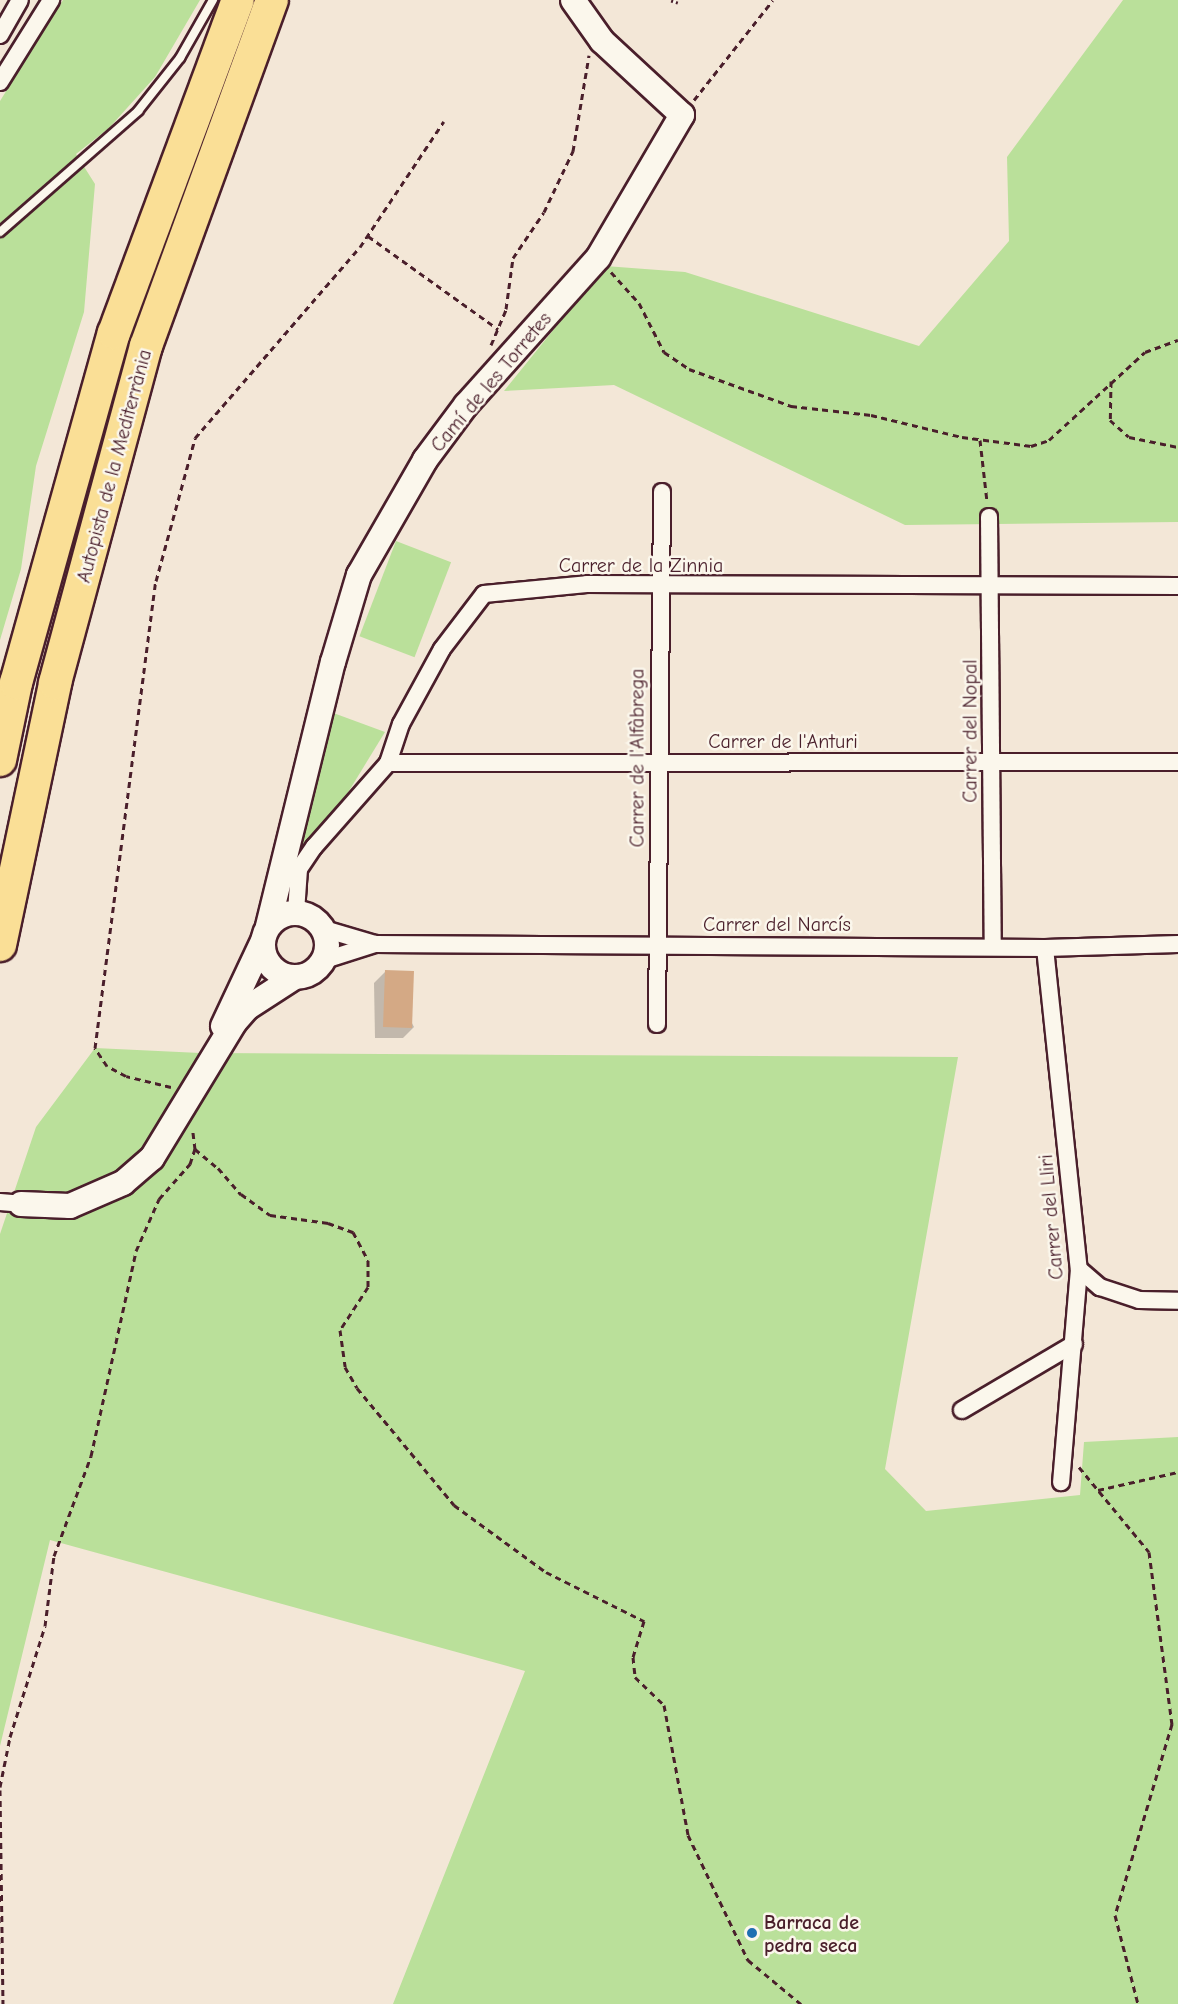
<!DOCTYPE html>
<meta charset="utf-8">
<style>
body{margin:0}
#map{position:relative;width:1178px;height:2004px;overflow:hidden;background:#f3e7d7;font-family:"Comic Neue",sans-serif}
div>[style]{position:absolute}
.green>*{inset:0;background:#bae09a;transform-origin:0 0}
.shadow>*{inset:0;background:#0003}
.building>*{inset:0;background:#d4a985;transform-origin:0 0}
.path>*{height:3px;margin-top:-1.5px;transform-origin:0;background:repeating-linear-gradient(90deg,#4a1f2b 0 6px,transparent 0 10.5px)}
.roads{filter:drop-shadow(2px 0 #4a1f2b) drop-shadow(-2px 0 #4a1f2b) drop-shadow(0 2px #4a1f2b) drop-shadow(0 -2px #4a1f2b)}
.lane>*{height:8px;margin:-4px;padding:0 4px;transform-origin:4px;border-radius:4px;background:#fbf7ec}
.street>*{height:16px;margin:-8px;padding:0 8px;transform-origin:8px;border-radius:8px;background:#fbf7ec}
.secondary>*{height:24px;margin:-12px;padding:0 12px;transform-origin:12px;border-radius:12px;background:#fbf7ec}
.secondary>.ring{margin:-12px;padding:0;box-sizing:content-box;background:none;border:24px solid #fbf7ec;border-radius:50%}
.highway>*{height:32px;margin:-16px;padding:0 16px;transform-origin:16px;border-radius:16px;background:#fadf96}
.rail>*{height:7px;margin-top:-3.5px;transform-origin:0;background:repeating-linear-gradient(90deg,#fbf7ec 0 14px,#4a1f2b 0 28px);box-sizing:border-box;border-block:2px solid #4a1f2b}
.dots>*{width:16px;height:16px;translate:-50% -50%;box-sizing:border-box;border:3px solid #fbf7ec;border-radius:50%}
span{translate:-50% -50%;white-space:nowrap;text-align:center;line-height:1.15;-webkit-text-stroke:5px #fbf7ec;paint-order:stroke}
.street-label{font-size:20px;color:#4a1f2b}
.poi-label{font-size:20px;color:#4a1f2b;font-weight:700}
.left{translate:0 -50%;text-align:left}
</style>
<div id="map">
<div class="green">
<i style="clip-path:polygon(63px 0,200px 0,155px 77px,109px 128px,76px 154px,95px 184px,84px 312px,36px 466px,21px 569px,0 640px,0 101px)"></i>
<i style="clip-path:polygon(1123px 0,1178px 0,1178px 522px,905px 525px,614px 385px,504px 391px,605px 266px,685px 272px,919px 346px,1009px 241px,1007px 157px)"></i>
<i style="left:396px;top:541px;width:59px;height:102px;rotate:21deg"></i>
<i style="clip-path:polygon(328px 711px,385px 732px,311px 853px,289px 835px)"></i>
<i style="clip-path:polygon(95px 1048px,200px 1053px,958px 1057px,885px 1469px,926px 1511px,1080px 1495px,1084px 1442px,1178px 1437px,1178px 2004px,393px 2004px,525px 1671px,50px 1540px,0 1746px,0 1234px,36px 1127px)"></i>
</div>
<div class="shadow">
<i style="clip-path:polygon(385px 972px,414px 1027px,403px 1038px,375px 1038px,374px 983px)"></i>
</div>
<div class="building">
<i style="left:385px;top:970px;width:29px;height:57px;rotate:2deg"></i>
</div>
<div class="path">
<i style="left:694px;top:100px;width:127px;rotate:-51.7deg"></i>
<i style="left:368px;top:236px;width:160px;rotate:35.6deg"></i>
<i style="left:611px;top:272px;width:42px;rotate:47.9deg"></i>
<i style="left:639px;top:303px;width:55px;rotate:63deg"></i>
<i style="left:664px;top:352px;width:30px;rotate:34deg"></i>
<i style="left:689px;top:369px;width:109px;rotate:19.9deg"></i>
<i style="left:791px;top:406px;width:81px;rotate:6.4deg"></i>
<i style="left:871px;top:415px;width:94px;rotate:13.6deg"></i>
<i style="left:962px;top:437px;width:70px;rotate:7.4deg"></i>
<i style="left:1031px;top:446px;width:19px;rotate:-18deg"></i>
<i style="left:1049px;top:440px;width:130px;rotate:-42.5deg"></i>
<i style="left:1145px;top:352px;width:35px;rotate:-20deg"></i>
<i style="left:491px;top:345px;width:39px;rotate:-67deg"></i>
<i style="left:506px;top:309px;width:51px;rotate:-82.2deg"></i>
<i style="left:513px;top:258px;width:55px;rotate:-56deg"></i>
<i style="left:544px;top:212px;width:68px;rotate:-64.6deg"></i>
<i style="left:573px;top:151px;width:97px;rotate:-80.5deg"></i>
<i style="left:1111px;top:381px;width:39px;rotate:91deg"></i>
<i style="left:1110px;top:420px;width:25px;rotate:42deg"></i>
<i style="left:1129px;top:437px;width:50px;rotate:11.5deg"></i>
<i style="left:980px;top:440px;width:61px;rotate:83.5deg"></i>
<i style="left:171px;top:1087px;width:46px;rotate:-166.3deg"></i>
<i style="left:126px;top:1076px;width:21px;rotate:-152deg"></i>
<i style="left:107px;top:1066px;width:22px;rotate:-124deg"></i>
<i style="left:95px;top:1048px;width:471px;rotate:-82.6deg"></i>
<i style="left:156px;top:581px;width:148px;rotate:-74.7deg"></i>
<i style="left:195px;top:438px;width:252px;rotate:-49.2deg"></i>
<i style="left:360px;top:247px;width:151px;rotate:-56.3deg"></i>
<i style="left:195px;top:1149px;width:30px;rotate:40deg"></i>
<i style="left:218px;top:1168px;width:35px;rotate:49deg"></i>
<i style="left:241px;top:1194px;width:36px;rotate:36deg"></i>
<i style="left:270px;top:1215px;width:59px;rotate:7.9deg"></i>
<i style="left:328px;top:1223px;width:27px;rotate:20deg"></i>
<i style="left:353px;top:1232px;width:32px;rotate:62deg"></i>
<i style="left:368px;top:1260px;width:27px;rotate:90deg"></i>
<i style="left:368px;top:1287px;width:51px;rotate:123.1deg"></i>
<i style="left:340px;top:1330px;width:37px;rotate:82deg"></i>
<i style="left:345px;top:1367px;width:24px;rotate:60deg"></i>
<i style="left:357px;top:1388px;width:152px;rotate:50.3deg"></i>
<i style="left:454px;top:1505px;width:114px;rotate:36.1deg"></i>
<i style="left:546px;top:1572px;width:110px;rotate:26.6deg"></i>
<i style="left:644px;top:1621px;width:38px;rotate:107deg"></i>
<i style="left:633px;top:1657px;width:20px;rotate:84deg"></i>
<i style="left:635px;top:1677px;width:40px;rotate:44deg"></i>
<i style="left:664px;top:1705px;width:132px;rotate:79.5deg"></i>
<i style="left:688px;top:1835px;width:139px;rotate:64.4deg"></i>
<i style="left:748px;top:1960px;width:69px;rotate:39.7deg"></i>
<i style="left:1079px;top:1467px;width:110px;rotate:50.5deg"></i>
<i style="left:1149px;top:1552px;width:174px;rotate:82.4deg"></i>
<i style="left:1172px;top:1724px;width:199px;rotate:106.6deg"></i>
<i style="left:1115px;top:1915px;width:92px;rotate:75.5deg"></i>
<i style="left:1098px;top:1490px;width:82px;rotate:-12.7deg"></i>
<i style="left:0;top:1787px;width:51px;rotate:-78.7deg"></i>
<i style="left:10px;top:1737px;width:116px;rotate:-72.5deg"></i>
<i style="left:45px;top:1626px;width:71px;rotate:-82.7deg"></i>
<i style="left:54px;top:1556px;width:107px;rotate:-69.7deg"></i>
<i style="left:91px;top:1456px;width:210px;rotate:-77.6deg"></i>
<i style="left:136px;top:1251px;width:57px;rotate:-66.1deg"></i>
<i style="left:159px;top:1199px;width:47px;rotate:-48.5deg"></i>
<i style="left:190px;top:1164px;width:16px;rotate:-72deg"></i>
<i style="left:195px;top:1149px;width:17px;rotate:-97deg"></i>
<i style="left:0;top:1790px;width:214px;rotate:89.2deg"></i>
</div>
<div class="roads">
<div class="lane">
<i style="left:0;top:232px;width:184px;rotate:-41.2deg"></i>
<i style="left:138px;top:111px;width:68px;rotate:-51.6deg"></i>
<i style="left:180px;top:58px;width:67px;rotate:-60.4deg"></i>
</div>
<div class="street">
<i style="left:0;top:35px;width:40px;rotate:-60.3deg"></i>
<i style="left:0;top:82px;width:97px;rotate:-58.1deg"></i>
<i style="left:989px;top:517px;width:428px;rotate:89.5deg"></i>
<i style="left:388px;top:763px;width:790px;rotate:-0.07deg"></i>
<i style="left:296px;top:912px;width:43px;rotate:-86deg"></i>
<i style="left:299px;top:869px;width:27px;rotate:-56deg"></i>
<i style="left:314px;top:847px;width:112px;rotate:-48.6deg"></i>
<i style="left:388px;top:763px;width:41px;rotate:-71.6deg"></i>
<i style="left:401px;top:724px;width:85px;rotate:-61.3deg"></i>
<i style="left:442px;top:649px;width:69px;rotate:-52.6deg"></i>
<i style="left:484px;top:594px;width:103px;rotate:-5.5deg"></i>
<i style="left:587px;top:584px;width:591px;rotate:0.19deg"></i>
<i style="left:324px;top:929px;width:53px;rotate:16.4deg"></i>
<i style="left:1045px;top:948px;width:323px;rotate:84deg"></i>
<i style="left:1079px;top:1269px;width:214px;rotate:94.8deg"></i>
<i style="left:322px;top:961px;width:56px;rotate:-17.8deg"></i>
<i style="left:375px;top:944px;width:670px;rotate:0.34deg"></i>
<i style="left:1045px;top:948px;width:133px;rotate:-1.7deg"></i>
<i style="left:657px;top:1024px;width:532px;rotate:-89.46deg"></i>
<i style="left:0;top:1202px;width:21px;rotate:5deg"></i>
<i style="left:1079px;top:1269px;width:28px;rotate:41deg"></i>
<i style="left:1100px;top:1287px;width:41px;rotate:18.4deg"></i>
<i style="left:1139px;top:1300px;width:39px;rotate:1deg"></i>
<i style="left:962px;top:1410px;width:130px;rotate:-30.5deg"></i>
</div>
<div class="secondary">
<i class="ring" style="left:263px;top:913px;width:40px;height:40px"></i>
<i style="left:268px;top:926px;width:272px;rotate:-76.2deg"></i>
<i style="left:333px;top:662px;width:91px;rotate:-73.4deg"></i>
<i style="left:359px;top:575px;width:133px;rotate:-60.1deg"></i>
<i style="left:425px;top:460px;width:69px;rotate:-53.3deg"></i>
<i style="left:466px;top:405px;width:198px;rotate:-48.1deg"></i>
<i style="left:598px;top:258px;width:166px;rotate:-59.6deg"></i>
<i style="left:682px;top:115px;width:109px;rotate:-137.2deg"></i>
<i style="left:602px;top:41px;width:50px;rotate:-125.3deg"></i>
<i style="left:223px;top:1026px;width:94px;rotate:-64.8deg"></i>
<i style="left:21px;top:1204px;width:49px;rotate:2.3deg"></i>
<i style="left:70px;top:1206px;width:58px;rotate:-23.5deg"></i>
<i style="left:123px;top:1183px;width:38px;rotate:-41deg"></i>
<i style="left:152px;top:1158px;width:158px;rotate:-58.7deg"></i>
<i style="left:234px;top:1023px;width:20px;rotate:-49deg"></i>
<i style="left:247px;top:1008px;width:57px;rotate:-32.9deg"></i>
</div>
<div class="highway">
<i style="left:0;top:760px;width:79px;rotate:-78.3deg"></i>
<i style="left:16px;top:683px;width:363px;rotate:-74.4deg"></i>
<i style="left:114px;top:333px;width:355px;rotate:-69.6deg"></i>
<i style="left:0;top:945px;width:268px;rotate:-78.1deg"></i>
<i style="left:55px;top:683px;width:349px;rotate:-74.9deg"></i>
<i style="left:146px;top:346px;width:368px;rotate:-70deg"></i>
</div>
</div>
<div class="rail">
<i style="left:674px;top:3px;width:3px;rotate:-72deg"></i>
</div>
<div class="dots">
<i style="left:752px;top:1933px;background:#1f6fb2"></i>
</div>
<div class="street-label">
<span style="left:491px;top:382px;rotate:-50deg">Camí de les Torretes</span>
<span style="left:114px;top:466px;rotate:-75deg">Autopista de la Mediterrània</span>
<span style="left:641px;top:565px">Carrer de la Zinnia</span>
<span style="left:970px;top:731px;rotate:-90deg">Carrer del Nopal</span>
<span style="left:783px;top:741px">Carrer de l'Anturi</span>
<span style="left:637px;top:758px;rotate:-90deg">Carrer de l'Alfàbrega</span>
<span style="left:777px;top:924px">Carrer del Narcís</span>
<span style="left:1051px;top:1217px;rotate:-95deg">Carrer del Lliri</span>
</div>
<div class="poi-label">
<span class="left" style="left:764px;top:1934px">Barraca de<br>pedra seca</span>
</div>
</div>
